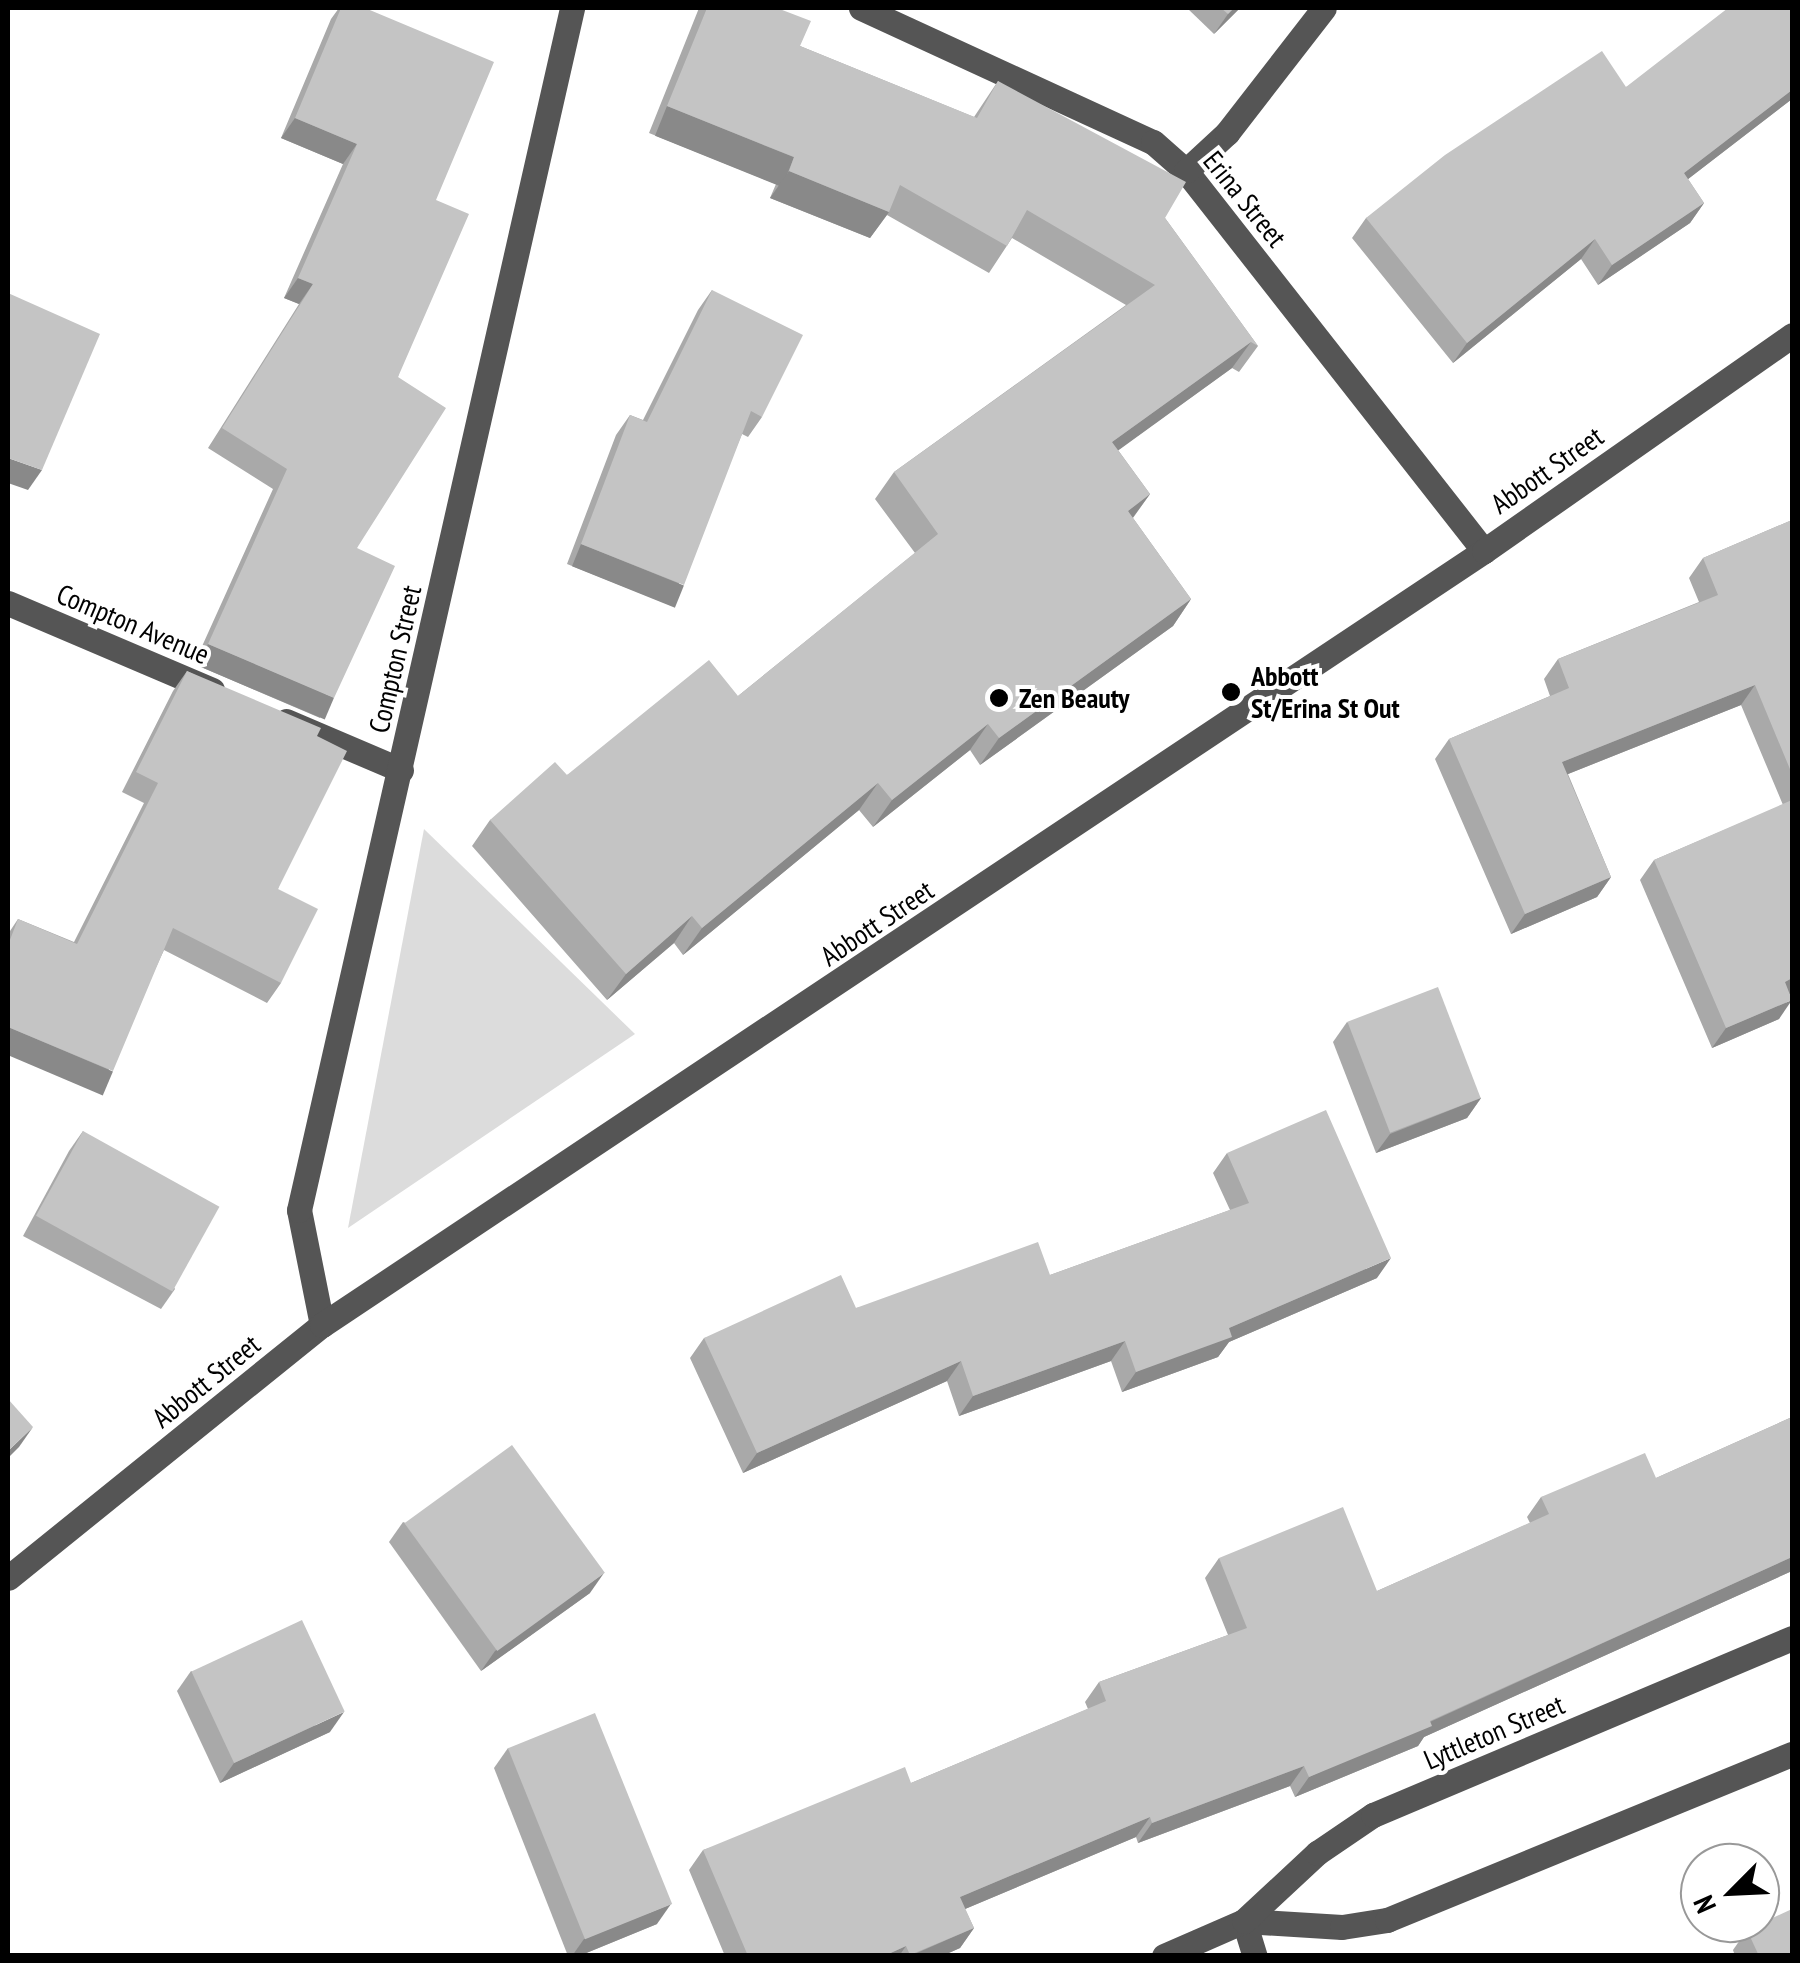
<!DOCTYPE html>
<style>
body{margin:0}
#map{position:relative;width:1800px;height:1963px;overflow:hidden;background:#fff;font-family:"PT Sans Narrow",sans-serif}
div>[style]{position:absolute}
.green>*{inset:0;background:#dcdcdc}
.minor>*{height:25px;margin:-12.5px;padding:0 12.5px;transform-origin:12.5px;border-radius:12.5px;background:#555}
.wall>*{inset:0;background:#a9a9a9}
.shaded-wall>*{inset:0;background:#898989;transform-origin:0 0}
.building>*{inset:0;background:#c4c4c4;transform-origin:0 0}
.dots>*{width:28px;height:28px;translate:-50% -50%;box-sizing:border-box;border:5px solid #fff;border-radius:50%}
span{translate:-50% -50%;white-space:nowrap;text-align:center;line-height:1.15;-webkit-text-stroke:8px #fff;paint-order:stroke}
.street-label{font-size:28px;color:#000}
.poi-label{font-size:28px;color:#000;font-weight:700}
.left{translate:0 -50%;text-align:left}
.frame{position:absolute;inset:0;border:10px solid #000;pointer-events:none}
.north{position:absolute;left:1680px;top:1843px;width:100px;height:100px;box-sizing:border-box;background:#fff;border:2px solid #999;border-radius:50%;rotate:246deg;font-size:28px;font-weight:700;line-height:40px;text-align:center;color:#000}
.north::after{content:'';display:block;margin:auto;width:35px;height:45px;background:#000;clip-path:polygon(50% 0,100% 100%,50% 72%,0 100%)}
</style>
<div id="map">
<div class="green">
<i style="clip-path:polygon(424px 829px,635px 1034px,348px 1228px)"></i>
</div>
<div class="minor">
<i style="left:861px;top:8px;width:321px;rotate:24.7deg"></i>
<i style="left:1153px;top:142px;width:44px;rotate:41.3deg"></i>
<i style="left:1186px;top:171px;width:483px;rotate:51.9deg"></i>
<i style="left:1186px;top:171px;width:56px;rotate:-42.8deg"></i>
<i style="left:1227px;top:133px;width:158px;rotate:-52.2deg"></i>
<i style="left:8px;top:603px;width:222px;rotate:23.1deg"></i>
<i style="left:286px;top:721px;width:125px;rotate:23.1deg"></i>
<i style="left:322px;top:1325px;width:117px;rotate:-101.3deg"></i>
<i style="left:299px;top:1210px;width:1233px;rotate:-77.2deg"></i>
<i style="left:8px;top:1578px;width:403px;rotate:-38.9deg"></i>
<i style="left:322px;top:1325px;width:1396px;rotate:-33.67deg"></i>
<i style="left:1484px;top:551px;width:376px;rotate:-35deg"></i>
<i style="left:1244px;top:1921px;width:98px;rotate:3.5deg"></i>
<i style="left:1342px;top:1927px;width:46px;rotate:-8.8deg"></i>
<i style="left:1387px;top:1920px;width:438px;rotate:-22.3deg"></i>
<i style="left:1244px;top:1921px;width:37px;rotate:73deg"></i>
<i style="left:1164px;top:1956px;width:87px;rotate:-23.6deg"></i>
<i style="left:1244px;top:1921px;width:100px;rotate:-43deg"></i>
<i style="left:1317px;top:1853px;width:68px;rotate:-34.2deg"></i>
<i style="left:1373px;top:1815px;width:455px;rotate:-22.9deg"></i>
</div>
<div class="wall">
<i style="clip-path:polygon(339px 8px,365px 8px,436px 200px,398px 377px,357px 548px,320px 718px,194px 664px,273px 489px,208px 448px,299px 304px,284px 298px,343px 164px,281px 138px,331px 19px)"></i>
<i style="clip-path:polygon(699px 8px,777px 8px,800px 46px,974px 117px,998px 81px,1165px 218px,1258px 346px,1239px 372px,1232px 368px,1118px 450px,1150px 494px,1133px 518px,1191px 599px,1173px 626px,980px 765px,970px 750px,873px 827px,859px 810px,683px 955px,674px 943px,607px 1000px,472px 846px,490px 820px,567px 775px,738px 696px,915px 553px,875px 499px,894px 472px,1126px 305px,1012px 238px,989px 273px,887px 215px,870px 238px,770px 198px,776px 184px,649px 133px)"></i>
<i style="clip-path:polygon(1187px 8px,1240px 8px,1214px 34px)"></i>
<i style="clip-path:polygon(1792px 8px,1792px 99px,1688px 179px,1704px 203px,1690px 223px,1598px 285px,1581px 259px,1453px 363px,1352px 238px,1366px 218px,1626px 87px)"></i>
<i style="clip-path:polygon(712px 290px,762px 417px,748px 437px,742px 434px,670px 605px,567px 564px,616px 435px,630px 415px,643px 420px,698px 310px)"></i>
<i style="clip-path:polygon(1792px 520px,1792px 993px,1790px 994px,1779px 1019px,1712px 1048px,1640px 880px,1654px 860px,1783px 805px,1741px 705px,1568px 774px,1611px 877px,1597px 897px,1511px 934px,1435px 759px,1449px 739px,1550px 696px,1544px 679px,1558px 659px,1699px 602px,1689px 578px,1703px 558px)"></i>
<i style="clip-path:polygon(187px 671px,317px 736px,278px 889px,281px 983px,267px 1003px,164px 950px,99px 1091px,8px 1053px,8px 934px,18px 919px,74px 942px,144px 803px,122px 792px,173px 691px)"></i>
<i style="clip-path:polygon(1347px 1022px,1481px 1098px,1467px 1118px,1376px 1153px,1333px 1042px)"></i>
<i style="clip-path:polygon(83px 1131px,175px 1289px,161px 1309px,23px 1236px,69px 1151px)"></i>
<i style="clip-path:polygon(1227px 1153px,1377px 1278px,1229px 1342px,1218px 1357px,1122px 1392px,1111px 1361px,959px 1416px,947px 1381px,743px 1473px,690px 1358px,704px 1338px,856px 1308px,1050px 1275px,1230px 1210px,1213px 1173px)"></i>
<i style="clip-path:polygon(1792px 1417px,1792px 1571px,1424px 1737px,1418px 1746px,1295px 1797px,1290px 1786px,1138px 1843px,1136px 1837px,965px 1909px,974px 1928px,960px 1948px,942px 1956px,725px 1956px,689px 1870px,703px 1850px,911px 1783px,1088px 1709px,1085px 1702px,1099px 1682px,1228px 1635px,1205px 1578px,1219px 1558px,1377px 1591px,1530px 1523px,1527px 1517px,1541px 1497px,1656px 1478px)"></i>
<i style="clip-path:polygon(403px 1522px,590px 1593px,481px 1671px,389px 1542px)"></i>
<i style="clip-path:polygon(191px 1671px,330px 1732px,220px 1783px,177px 1691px)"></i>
<i style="clip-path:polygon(508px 1748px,657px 1924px,579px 1956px,568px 1956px,494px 1768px)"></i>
<i style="clip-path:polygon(1747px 1930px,1792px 1956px,1735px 1956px,1733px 1950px)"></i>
</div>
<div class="shaded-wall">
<i style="clip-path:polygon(1234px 8px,1240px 8px,1214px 34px,1228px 14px)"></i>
<i style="clip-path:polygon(1792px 90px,1792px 99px,1670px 193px,1684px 173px)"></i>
<i style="left:667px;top:106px;width:137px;height:32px;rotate:22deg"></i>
<i style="clip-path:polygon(295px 118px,357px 144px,343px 164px,281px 138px)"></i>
<i style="clip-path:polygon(789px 171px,889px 212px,870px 238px,770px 198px)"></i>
<i style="clip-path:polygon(1704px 203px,1690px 223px,1598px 285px,1612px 265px)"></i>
<i style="clip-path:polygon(1595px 239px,1581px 259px,1453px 363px,1467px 343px)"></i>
<i style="clip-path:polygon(298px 278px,313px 284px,299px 304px,284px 298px)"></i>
<i style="clip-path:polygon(1251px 342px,1232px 368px,1094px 468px,1112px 442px)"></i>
<i style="clip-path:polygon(8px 458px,42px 470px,28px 490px,8px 483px)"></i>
<i style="clip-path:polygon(1150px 494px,1131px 520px,1128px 511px)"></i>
<i style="left:581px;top:544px;width:111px;height:24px;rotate:22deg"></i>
<i style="clip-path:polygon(1191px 599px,1173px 626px,980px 765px,999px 738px)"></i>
<i style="left:208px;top:644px;width:137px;height:24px;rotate:23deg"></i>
<i style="clip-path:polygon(1755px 685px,1741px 705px,1548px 782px,1562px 762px)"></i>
<i style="clip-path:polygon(988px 724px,970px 750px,873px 827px,892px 800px)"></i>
<i style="clip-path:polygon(878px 783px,859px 810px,683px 955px,702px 928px)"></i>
<i style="clip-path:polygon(1611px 877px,1597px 897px,1511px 934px,1525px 914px)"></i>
<i style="clip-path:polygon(692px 916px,674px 943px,607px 1000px,626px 974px)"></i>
<i style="clip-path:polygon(1792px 978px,1792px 993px,1771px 1002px,1785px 982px)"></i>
<i style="clip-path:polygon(1792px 1000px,1779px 1019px,1712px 1048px,1726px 1028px)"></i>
<i style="left:8px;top:1027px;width:114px;height:26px;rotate:23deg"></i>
<i style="clip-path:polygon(1481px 1098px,1467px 1118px,1376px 1153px,1390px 1134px)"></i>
<i style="clip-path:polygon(1391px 1258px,1377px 1278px,1229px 1342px,1218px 1357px,1122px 1392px,1136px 1372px,1229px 1328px)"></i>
<i style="clip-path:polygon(1125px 1341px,1111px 1361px,959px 1416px,973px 1396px)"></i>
<i style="clip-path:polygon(961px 1361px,947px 1381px,743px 1473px,757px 1453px)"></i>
<i style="clip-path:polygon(33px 1427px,19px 1447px,8px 1458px,8px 1451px)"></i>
<i style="clip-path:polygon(1792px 1557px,1792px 1571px,1424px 1737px,1418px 1746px,1295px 1797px,1309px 1777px)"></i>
<i style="clip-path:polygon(604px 1573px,590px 1593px,481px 1671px,495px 1651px)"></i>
<i style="clip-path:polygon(344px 1712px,330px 1732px,220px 1783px,234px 1763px)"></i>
<i style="clip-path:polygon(1304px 1766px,1290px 1786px,1138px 1843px,1152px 1823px)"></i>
<i style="clip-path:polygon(1150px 1817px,1136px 1837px,946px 1917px,960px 1897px)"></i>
<i style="clip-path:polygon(671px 1904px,657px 1924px,579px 1956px,572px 1956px,584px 1939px)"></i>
<i style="clip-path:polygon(974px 1928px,960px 1948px,942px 1956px,910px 1956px)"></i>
<i style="clip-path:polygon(906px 1946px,899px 1956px,884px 1956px)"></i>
</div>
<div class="building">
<i style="clip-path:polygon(341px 8px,365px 8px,494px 62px,436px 200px,469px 214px,398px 377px,446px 408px,357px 548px,395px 566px,334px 698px,208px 644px,287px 469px,222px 428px,313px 284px,298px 278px,357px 144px,295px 118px)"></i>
<i style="clip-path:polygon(707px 8px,777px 8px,811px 21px,800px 46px,977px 118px,998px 81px,1186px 182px,1165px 218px,1258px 346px,1251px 342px,1112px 442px,1150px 494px,1128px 511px,1191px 599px,999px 738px,988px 724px,892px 800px,878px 783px,702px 928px,692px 916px,626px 974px,490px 820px,555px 762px,567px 775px,709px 660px,738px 696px,938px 534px,894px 472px,1155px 285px,1027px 210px,1007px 246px,900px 185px,889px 212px,789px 171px,794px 157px,667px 106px)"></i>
<i style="clip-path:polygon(1221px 8px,1234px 8px,1228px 14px)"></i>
<i style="clip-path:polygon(1728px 8px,1792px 8px,1792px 90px,1684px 173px,1704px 203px,1612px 265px,1595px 239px,1467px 343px,1366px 218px,1445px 155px,1602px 51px,1626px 87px)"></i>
<i style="clip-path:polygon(712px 290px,803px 335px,762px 417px,751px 411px,684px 585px,581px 544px,630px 415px,647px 422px)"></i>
<i style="clip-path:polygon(8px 293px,100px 334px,42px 470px,8px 458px)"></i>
<i style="clip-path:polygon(1792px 520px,1792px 774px,1755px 685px,1562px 762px,1611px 877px,1525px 914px,1449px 739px,1569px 688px,1558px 659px,1718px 595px,1703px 558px)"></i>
<i style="clip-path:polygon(187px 671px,321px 728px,317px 736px,347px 751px,278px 889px,318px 909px,281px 983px,173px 928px,113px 1071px,8px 1027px,8px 945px,18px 919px,77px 944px,158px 783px,136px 772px)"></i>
<i style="clip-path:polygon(1792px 800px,1792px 978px,1785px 982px,1792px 1000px,1726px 1028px,1654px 860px)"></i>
<i style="left:1438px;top:987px;width:119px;height:97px;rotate:69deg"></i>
<i style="clip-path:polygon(1326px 1110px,1391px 1258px,1229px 1328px,1232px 1337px,1136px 1372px,1125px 1341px,973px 1396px,961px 1361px,757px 1453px,704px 1338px,841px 1275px,856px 1308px,1038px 1242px,1050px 1275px,1249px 1203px,1227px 1153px)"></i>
<i style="left:83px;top:1131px;width:156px;height:97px;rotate:29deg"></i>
<i style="clip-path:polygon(8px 1399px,33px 1427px,8px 1451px)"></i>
<i style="clip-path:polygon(1792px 1417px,1792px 1557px,1430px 1721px,1432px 1726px,1309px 1777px,1304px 1766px,1152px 1823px,1150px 1817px,960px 1897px,974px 1928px,910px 1955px,906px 1946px,884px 1956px,748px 1956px,703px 1850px,905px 1767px,911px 1783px,1106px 1701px,1099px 1682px,1247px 1628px,1219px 1558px,1343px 1507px,1377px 1591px,1549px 1514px,1541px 1497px,1645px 1453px,1656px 1478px)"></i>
<i style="left:512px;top:1445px;width:158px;height:133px;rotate:54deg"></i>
<i style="left:302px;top:1620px;width:101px;height:122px;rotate:65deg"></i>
<i style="left:595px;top:1713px;width:206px;height:94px;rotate:68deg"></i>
<i style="clip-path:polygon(1792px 1909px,1792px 1956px,1759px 1956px,1747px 1930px)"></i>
</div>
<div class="dots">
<i style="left:1231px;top:692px;background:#000"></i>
<i style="left:999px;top:698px;background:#000"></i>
</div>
<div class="street-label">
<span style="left:1245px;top:199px;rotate:51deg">Erina Street</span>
<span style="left:1547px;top:470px;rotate:-35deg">Abbott Street</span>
<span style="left:133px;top:624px;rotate:23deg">Compton Avenue</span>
<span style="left:395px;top:659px;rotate:-77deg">Compton Street</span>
<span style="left:877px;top:923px;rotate:-34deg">Abbott Street</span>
<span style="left:206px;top:1381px;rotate:-39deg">Abbott Street</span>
<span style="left:1494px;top:1732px;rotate:-23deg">Lyttleton Street</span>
</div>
<div class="poi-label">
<span class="left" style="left:1251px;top:692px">Abbott<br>St/Erina St Out</span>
<span class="left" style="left:1019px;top:698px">Zen Beauty</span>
</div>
<div class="frame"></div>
<div class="north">N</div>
</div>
